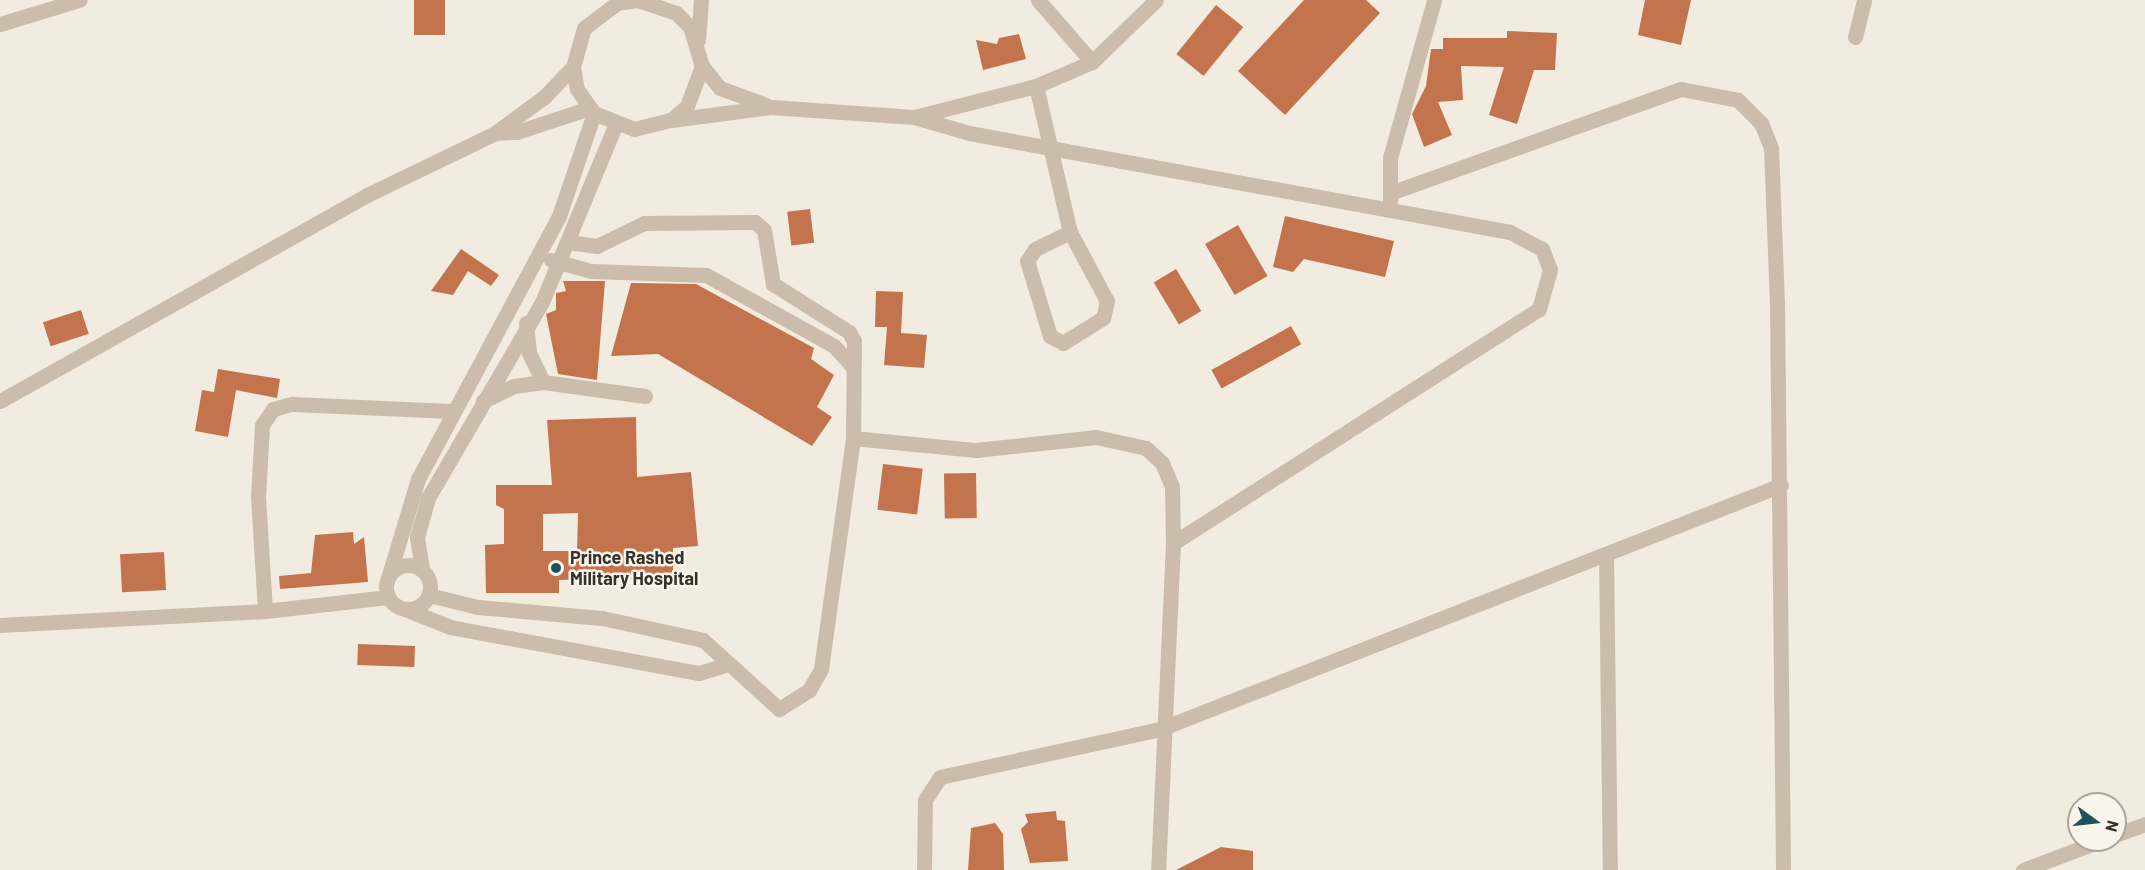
<!DOCTYPE html>
<style>
body{margin:0}
#map{position:relative;width:2145px;height:870px;overflow:hidden;background:#f2ebdf;font-family:Barlow,sans-serif}
div>[style]{position:absolute}
.building>*{inset:0;background:#c4744c;transform-origin:0 0}
.minor>*{height:15px;margin:-7.5px;padding:0 7.5px;transform-origin:7.5px;border-radius:7.5px;background:#cbbcab}
.minor>.ring{margin:-7.5px;padding:0;box-sizing:content-box;background:none;border:15px solid #cbbcab;border-radius:50%}
.dots>*{width:16px;height:16px;translate:-50% -50%;box-sizing:border-box;border:3px solid #faf5ec;border-radius:50%}
span{translate:-50% -50%;white-space:nowrap;text-align:center;line-height:1.15;-webkit-text-stroke:5px #faf5ec;paint-order:stroke}
.poi-label{font-size:18px;color:#38302a;font-weight:700}
.left{translate:0 -50%;text-align:left}
.north{position:absolute;left:2067px;top:792px;width:60px;height:60px;box-sizing:border-box;background:#faf5ec;border:2px solid #aca69e;border-radius:50%;rotate:105deg;font-size:16px;font-weight:700;line-height:24px;text-align:center;color:#38302a}
.north::after{content:'';display:block;margin:auto;width:21px;height:27px;background:#20505a;clip-path:polygon(50% 0,100% 100%,50% 72%,0 100%)}
</style>
<div id="map">
<div class="building">
<i style="left:414px;top:0;width:31px;height:35px"></i>
<i style="clip-path:polygon(1304px 0,1366px 0,1380px 13px,1285px 115px,1238px 71px)"></i>
<i style="clip-path:polygon(1645px 0,1691px 0,1681px 45px,1638px 35px)"></i>
<i style="left:1216px;top:5px;width:35px;height:63px;rotate:39deg"></i>
<i style="clip-path:polygon(1507px 31px,1557px 33px,1555px 70px,1534px 70px,1517px 124px,1489px 115px,1504px 67px,1461px 66px,1463px 100px,1438px 102px,1452px 135px,1424px 147px,1412px 114px,1426px 86px,1431px 49px,1443px 49px,1443px 38px,1507px 38px)"></i>
<i style="clip-path:polygon(1019px 34px,1026px 59px,983px 70px,976px 40px,997px 44px,999px 38px)"></i>
<i style="left:810px;top:209px;width:34px;height:23px;rotate:83deg"></i>
<i style="clip-path:polygon(1285px 216px,1394px 241px,1385px 277px,1304px 259px,1293px 272px,1273px 267px)"></i>
<i style="left:1238px;top:225px;width:59px;height:38px;rotate:60deg"></i>
<i style="clip-path:polygon(461px 249px,499px 275px,491px 286px,468px 271px,453px 295px,431px 291px)"></i>
<i style="left:1176px;top:269px;width:49px;height:26px;rotate:59deg"></i>
<i style="clip-path:polygon(563px 281px,605px 281px,597px 380px,558px 374px,546px 314px,556px 310px,556px 293px,566px 291px)"></i>
<i style="clip-path:polygon(631px 283px,696px 284px,814px 348px,811px 359px,834px 375px,817px 407px,832px 417px,812px 446px,658px 354px,611px 356px)"></i>
<i style="clip-path:polygon(876px 291px,903px 292px,901px 333px,927px 335px,924px 368px,884px 365px,887px 327px,875px 327px)"></i>
<i style="left:81px;top:310px;width:25px;height:40px;rotate:72deg"></i>
<i style="left:1291px;top:326px;width:21px;height:91px;rotate:61deg"></i>
<i style="clip-path:polygon(218px 369px,280px 379px,277px 398px,236px 390px,228px 437px,195px 431px,202px 390px,214px 392px)"></i>
<i style="clip-path:polygon(evenodd,636px 417px,637px 477px,691px 472px,698px 546px,673px 548px,673px 578px,559px 580px,559px 593px,486px 593px,485px 545px,504px 544px,504px 509px,496px 505px,496px 485px,552px 485px,547px 420px,636px 417px,578px 513px,577px 551px,543px 551px,543px 514px,578px 513px)"></i>
<i style="left:883px;top:464px;width:40px;height:46px;rotate:7deg"></i>
<i style="left:976px;top:473px;width:45px;height:32px;rotate:89deg"></i>
<i style="clip-path:polygon(353px 532px,354px 544px,364px 537px,368px 582px,280px 589px,279px 576px,311px 573px,315px 535px)"></i>
<i style="left:164px;top:552px;width:38px;height:44px;rotate:87deg"></i>
<i style="left:358px;top:644px;width:57px;height:21px;rotate:2deg"></i>
<i style="clip-path:polygon(1056px 811px,1057px 820px,1065px 821px,1068px 861px,1030px 863px,1021px 829px,1028px 822px,1025px 814px)"></i>
<i style="clip-path:polygon(995px 823px,1003px 834px,1004px 870px,968px 870px,971px 828px)"></i>
<i style="clip-path:polygon(1221px 847px,1253px 851px,1253px 870px,1176px 870px)"></i>
</div>
<div class="minor">
<i style="left:638px;top:0;width:21px;rotate:172deg"></i>
<i style="left:617px;top:3px;width:41px;rotate:142.9deg"></i>
<i style="left:584px;top:28px;width:41px;rotate:105.8deg"></i>
<i style="left:573px;top:67px;width:22px;rotate:80deg"></i>
<i style="left:577px;top:89px;width:29px;rotate:55deg"></i>
<i style="left:594px;top:113px;width:43px;rotate:21.8deg"></i>
<i style="left:634px;top:129px;width:38px;rotate:-14deg"></i>
<i style="left:671px;top:120px;width:21px;rotate:-41deg"></i>
<i style="left:687px;top:106px;width:43px;rotate:-69.4deg"></i>
<i style="left:702px;top:66px;width:41px;rotate:-107.1deg"></i>
<i style="left:690px;top:27px;width:20px;rotate:-135deg"></i>
<i style="left:676px;top:13px;width:40px;rotate:-161.1deg"></i>
<i style="left:1038px;top:0;width:82px;rotate:48.9deg"></i>
<i style="left:0;top:24px;width:83px;rotate:-16.9deg"></i>
<i style="left:1855px;top:37px;width:38px;rotate:-76deg"></i>
<i style="left:698px;top:40px;width:40px;rotate:-85.7deg"></i>
<i style="left:702px;top:66px;width:28px;rotate:51deg"></i>
<i style="left:720px;top:88px;width:49px;rotate:20.3deg"></i>
<i style="left:1036px;top:86px;width:150px;rotate:76.9deg"></i>
<i style="left:1070px;top:232px;width:78px;rotate:61.8deg"></i>
<i style="left:1107px;top:301px;width:17px;rotate:103deg"></i>
<i style="left:1103px;top:318px;width:47px;rotate:148deg"></i>
<i style="left:1063px;top:343px;width:15px;rotate:-152deg"></i>
<i style="left:1050px;top:336px;width:78px;rotate:-107deg"></i>
<i style="left:1027px;top:261px;width:14px;rotate:-56deg"></i>
<i style="left:1035px;top:249px;width:39px;rotate:-26deg"></i>
<i style="left:914px;top:117px;width:57px;rotate:16.2deg"></i>
<i style="left:969px;top:133px;width:550px;rotate:10.37deg"></i>
<i style="left:1510px;top:232px;width:36px;rotate:28deg"></i>
<i style="left:1542px;top:249px;width:22px;rotate:69deg"></i>
<i style="left:1550px;top:270px;width:41px;rotate:105.8deg"></i>
<i style="left:1539px;top:309px;width:434px;rotate:147.4deg"></i>
<i style="left:671px;top:120px;width:101px;rotate:-7.4deg"></i>
<i style="left:771px;top:107px;width:143px;rotate:4deg"></i>
<i style="left:914px;top:117px;width:126px;rotate:-14.3deg"></i>
<i style="left:1036px;top:86px;width:61px;rotate:-23.2deg"></i>
<i style="left:1092px;top:62px;width:89px;rotate:-44.1deg"></i>
<i style="left:495px;top:133px;width:22px;rotate:-3deg"></i>
<i style="left:517px;top:132px;width:76px;rotate:-18.4deg"></i>
<i style="left:1390px;top:193px;width:309px;rotate:-19.7deg"></i>
<i style="left:1681px;top:89px;width:58px;rotate:10.9deg"></i>
<i style="left:1738px;top:100px;width:33px;rotate:45deg"></i>
<i style="left:1761px;top:123px;width:27px;rotate:68deg"></i>
<i style="left:1771px;top:148px;width:156px;rotate:87.8deg"></i>
<i style="left:1777px;top:304px;width:566px;rotate:89.39deg"></i>
<i style="left:1390px;top:201px;width:43px;rotate:-90deg"></i>
<i style="left:1390px;top:158px;width:164px;rotate:-74.4deg"></i>
<i style="left:551px;top:260px;width:41px;rotate:15.4deg"></i>
<i style="left:591px;top:271px;width:115px;rotate:2deg"></i>
<i style="left:706px;top:275px;width:146px;rotate:29deg"></i>
<i style="left:834px;top:346px;width:27px;rotate:48deg"></i>
<i style="left:526px;top:323px;width:30px;rotate:84deg"></i>
<i style="left:529px;top:353px;width:32px;rotate:64deg"></i>
<i style="left:0;top:401px;width:421px;rotate:-29.3deg"></i>
<i style="left:367px;top:195px;width:142px;rotate:-25.8deg"></i>
<i style="left:495px;top:133px;width:61px;rotate:-36.3deg"></i>
<i style="left:544px;top:97px;width:42px;rotate:-46deg"></i>
<i style="left:483px;top:401px;width:34px;rotate:-26deg"></i>
<i style="left:514px;top:386px;width:29px;rotate:-8deg"></i>
<i style="left:543px;top:382px;width:103px;rotate:7.8deg"></i>
<i style="left:853px;top:438px;width:124px;rotate:5.6deg"></i>
<i style="left:976px;top:450px;width:121px;rotate:-6.2deg"></i>
<i style="left:1096px;top:437px;width:51px;rotate:12.4deg"></i>
<i style="left:1146px;top:448px;width:22px;rotate:43deg"></i>
<i style="left:1162px;top:463px;width:26px;rotate:67deg"></i>
<i style="left:1172px;top:487px;width:56px;rotate:89deg"></i>
<i style="left:1173px;top:543px;width:327px;rotate:92.6deg"></i>
<i style="left:1606px;top:554px;width:316px;rotate:89.3deg"></i>
<i class="ring" style="left:386px;top:565px;width:29px;height:29px"></i>
<i style="left:422px;top:569px;width:32px;rotate:-99deg"></i>
<i style="left:417px;top:537px;width:41px;rotate:-74.2deg"></i>
<i style="left:428px;top:498px;width:227px;rotate:-59.8deg"></i>
<i style="left:542px;top:302px;width:191px;rotate:-67.5deg"></i>
<i style="left:389px;top:575px;width:100px;rotate:-73.2deg"></i>
<i style="left:418px;top:479px;width:298px;rotate:-61.8deg"></i>
<i style="left:559px;top:216px;width:109px;rotate:-71.2deg"></i>
<i style="left:429px;top:595px;width:50px;rotate:13.8deg"></i>
<i style="left:478px;top:607px;width:124px;rotate:5.1deg"></i>
<i style="left:602px;top:618px;width:103px;rotate:12.3deg"></i>
<i style="left:703px;top:640px;width:103px;rotate:42.2deg"></i>
<i style="left:779px;top:709px;width:36px;rotate:-32deg"></i>
<i style="left:809px;top:690px;width:24px;rotate:-60deg"></i>
<i style="left:821px;top:669px;width:233px;rotate:-82.1deg"></i>
<i style="left:853px;top:438px;width:97px;rotate:-89.4deg"></i>
<i style="left:854px;top:341px;width:10px;rotate:-119deg"></i>
<i style="left:849px;top:332px;width:90px;rotate:-147.7deg"></i>
<i style="left:773px;top:284px;width:55px;rotate:-99.5deg"></i>
<i style="left:764px;top:230px;width:12px;rotate:-138deg"></i>
<i style="left:755px;top:222px;width:111px;rotate:179.5deg"></i>
<i style="left:644px;top:223px;width:52px;rotate:153.9deg"></i>
<i style="left:597px;top:246px;width:27px;rotate:-172deg"></i>
<i style="left:405px;top:609px;width:48px;rotate:21.8deg"></i>
<i style="left:450px;top:627px;width:253px;rotate:10.5deg"></i>
<i style="left:699px;top:673px;width:27px;rotate:-17deg"></i>
<i style="left:265px;top:611px;width:114px;rotate:-93.5deg"></i>
<i style="left:258px;top:497px;width:72px;rotate:-86.8deg"></i>
<i style="left:262px;top:425px;width:19px;rotate:-55deg"></i>
<i style="left:273px;top:409px;width:20px;rotate:-15deg"></i>
<i style="left:292px;top:404px;width:159px;rotate:2.5deg"></i>
<i style="left:0;top:625px;width:265px;rotate:-3deg"></i>
<i style="left:265px;top:611px;width:124px;rotate:-6.5deg"></i>
<i style="left:2115px;top:835px;width:32px;rotate:-20deg"></i>
<i style="left:924px;top:870px;width:70px;rotate:-89.2deg"></i>
<i style="left:925px;top:800px;width:27px;rotate:-57deg"></i>
<i style="left:940px;top:777px;width:225px;rotate:-12.3deg"></i>
<i style="left:1160px;top:729px;width:667px;rotate:-21.45deg"></i>
<i style="left:2023px;top:870px;width:85px;rotate:-20.6deg"></i>
</div>
<div class="dots">
<i style="left:556px;top:568px;background:#20505a"></i>
</div>
<div class="poi-label">
<span class="left" style="left:570px;top:568px">Prince Rashed<br>Military Hospital</span>
</div>
<div class="north">N</div>
</div>
